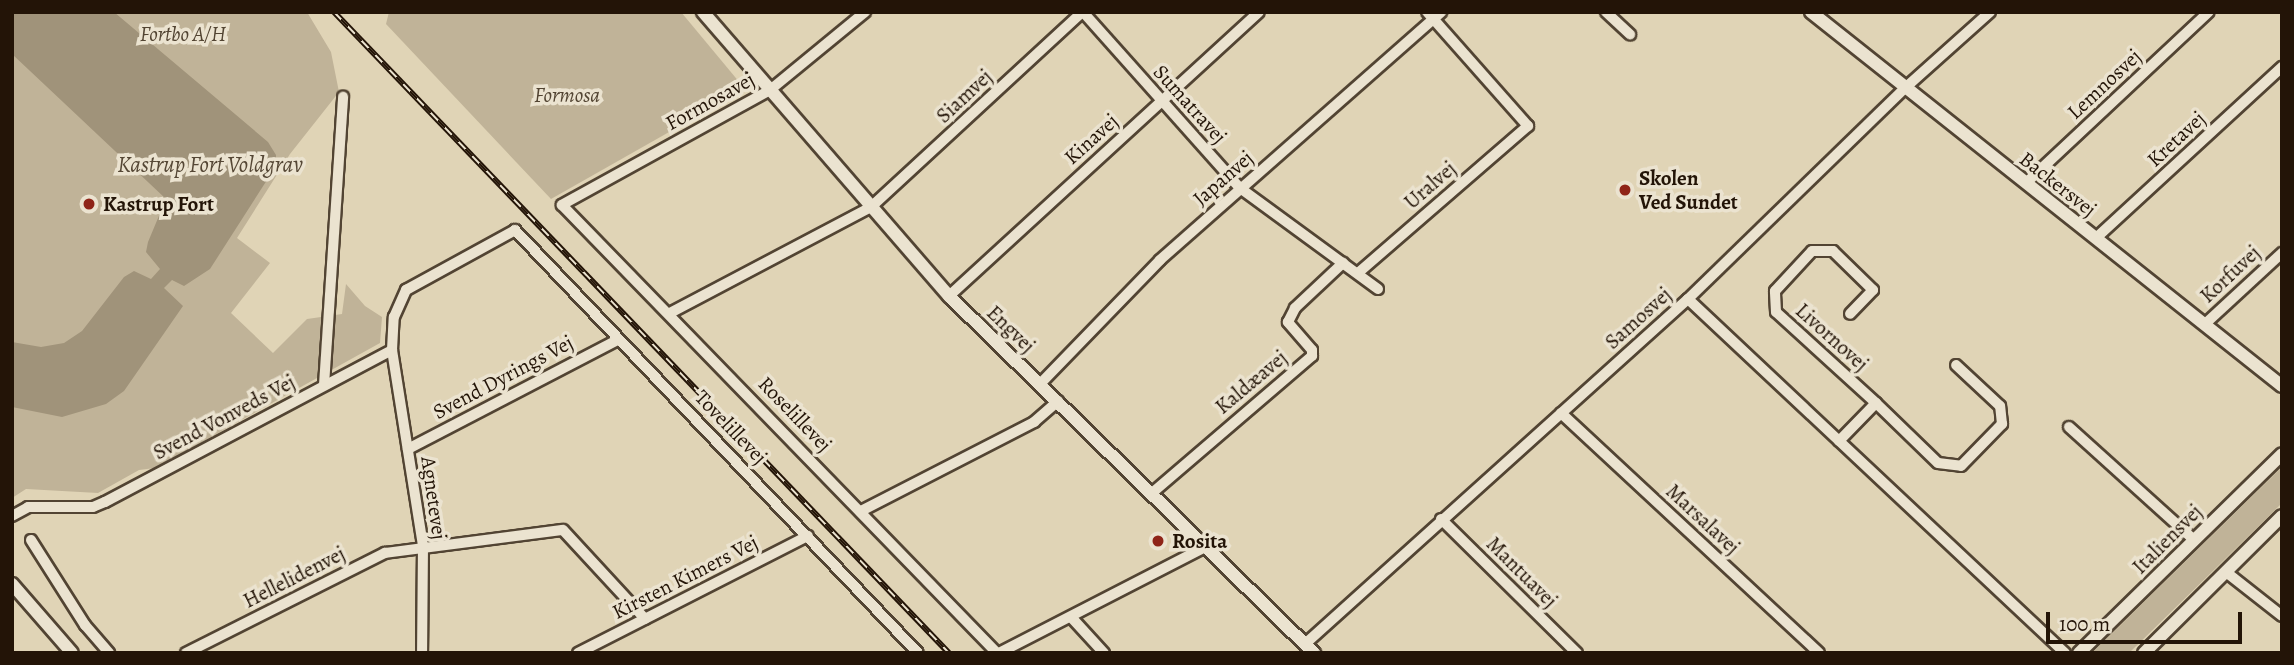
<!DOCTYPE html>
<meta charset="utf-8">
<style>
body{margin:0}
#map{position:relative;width:2294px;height:665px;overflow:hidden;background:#e0d4b6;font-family:Alegreya,serif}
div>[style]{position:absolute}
.green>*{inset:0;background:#c0b398}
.water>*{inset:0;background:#a0937a}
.roads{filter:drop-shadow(2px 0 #524433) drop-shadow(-2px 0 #524433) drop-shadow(0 2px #524433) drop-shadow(0 -2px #524433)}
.minor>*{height:10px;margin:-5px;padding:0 5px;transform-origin:5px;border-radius:5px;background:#ebe3d0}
.tertiary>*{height:12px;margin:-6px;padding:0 6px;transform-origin:6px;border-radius:6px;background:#ebe3d0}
.rail>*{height:6px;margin-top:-3px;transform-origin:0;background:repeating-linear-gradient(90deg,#ebe3d0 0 10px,#231407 0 20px);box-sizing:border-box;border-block:2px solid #231407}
.dots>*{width:19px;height:19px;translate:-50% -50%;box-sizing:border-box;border:4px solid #ebe3d0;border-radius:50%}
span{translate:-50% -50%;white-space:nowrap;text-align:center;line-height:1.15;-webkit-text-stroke:7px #ebe3d0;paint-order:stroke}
.park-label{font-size:21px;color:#524432;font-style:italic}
.street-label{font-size:21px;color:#231407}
.poi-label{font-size:21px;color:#231407;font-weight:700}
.left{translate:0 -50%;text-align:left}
.water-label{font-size:23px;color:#554735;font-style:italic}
.frame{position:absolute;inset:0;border:14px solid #231407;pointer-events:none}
.scale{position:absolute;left:2046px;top:612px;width:196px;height:32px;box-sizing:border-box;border:4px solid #231407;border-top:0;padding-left:9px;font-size:21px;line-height:24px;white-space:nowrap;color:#231407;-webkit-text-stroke:5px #ebe3d0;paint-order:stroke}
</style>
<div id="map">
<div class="green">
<i style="clip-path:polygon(12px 12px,307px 12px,331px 52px,339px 92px,290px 154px,237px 238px,270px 263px,231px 313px,273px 353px,307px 319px,342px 314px,346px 284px,365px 306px,382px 317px,380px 343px,155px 468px,139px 470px,98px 493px,26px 489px,12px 498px)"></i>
<i style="clip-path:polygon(389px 12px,681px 12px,745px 89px,551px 199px,386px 24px)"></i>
<i style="clip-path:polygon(2282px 467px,2282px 503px,2217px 567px,2129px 653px,2092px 653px)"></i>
</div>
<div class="water">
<i style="clip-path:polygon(12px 12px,114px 12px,268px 142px,276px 155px,276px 166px,210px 269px,184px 286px,172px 280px,164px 288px,183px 306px,124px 391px,106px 404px,62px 417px,12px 407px,12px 342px,41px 347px,64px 343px,82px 331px,124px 277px,134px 271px,151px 279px,160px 269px,146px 252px,148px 242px,166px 199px,12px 54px)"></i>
</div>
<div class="roads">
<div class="minor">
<i style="left:865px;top:12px;width:123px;rotate:140.6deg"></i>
<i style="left:770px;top:90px;width:238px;rotate:151.1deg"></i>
<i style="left:562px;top:205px;width:624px;rotate:45.84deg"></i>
<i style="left:1083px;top:12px;width:236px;rotate:48.3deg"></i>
<i style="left:1240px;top:188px;width:171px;rotate:36.2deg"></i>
<i style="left:1606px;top:12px;width:33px;rotate:43deg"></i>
<i style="left:2026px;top:183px;width:250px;rotate:-43.1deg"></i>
<i style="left:2096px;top:238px;width:253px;rotate:-42.6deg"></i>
<i style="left:1358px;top:273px;width:225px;rotate:-40.9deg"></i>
<i style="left:1528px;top:126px;width:152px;rotate:-131.5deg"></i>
<i style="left:949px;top:296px;width:420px;rotate:-42.5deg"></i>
<i style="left:1688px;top:299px;width:517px;rotate:43.2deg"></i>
<i style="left:670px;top:313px;width:227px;rotate:-27.8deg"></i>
<i style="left:871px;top:207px;width:287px;rotate:-42.7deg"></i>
<i style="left:2205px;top:324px;width:105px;rotate:-42.7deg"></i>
<i style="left:392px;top:350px;width:197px;rotate:81deg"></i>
<i style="left:423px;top:545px;width:108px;rotate:90.5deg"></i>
<i style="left:1040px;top:384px;width:173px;rotate:-45.9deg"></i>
<i style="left:1160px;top:260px;width:375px;rotate:-41.4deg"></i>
<i style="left:324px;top:385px;width:289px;rotate:-86.2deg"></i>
<i style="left:1876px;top:403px;width:86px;rotate:44.1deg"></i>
<i style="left:1938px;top:463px;width:23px;rotate:7deg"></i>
<i style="left:1961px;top:466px;width:59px;rotate:-45.7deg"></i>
<i style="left:2002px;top:424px;width:18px;rotate:-96deg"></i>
<i style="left:2000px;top:406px;width:60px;rotate:-137deg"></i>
<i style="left:1561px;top:413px;width:352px;rotate:42.9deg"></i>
<i style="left:2069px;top:427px;width:167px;rotate:42.1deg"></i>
<i style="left:1839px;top:441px;width:53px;rotate:-45.8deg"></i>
<i style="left:1876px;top:403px;width:135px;rotate:-137.7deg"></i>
<i style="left:1776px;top:312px;width:21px;rotate:-93deg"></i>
<i style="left:1775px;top:291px;width:54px;rotate:-47.2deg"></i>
<i style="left:1812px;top:251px;width:21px"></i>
<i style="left:1833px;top:251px;width:56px;rotate:44.3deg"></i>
<i style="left:1873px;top:290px;width:33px;rotate:134deg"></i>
<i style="left:408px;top:449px;width:236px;rotate:-27.5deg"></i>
<i style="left:1152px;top:493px;width:211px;rotate:-40.6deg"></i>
<i style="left:1312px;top:356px;width:6px;rotate:-90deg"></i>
<i style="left:1312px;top:350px;width:37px;rotate:-131deg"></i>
<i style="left:1288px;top:322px;width:16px;rotate:-63deg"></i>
<i style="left:1295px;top:308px;width:66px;rotate:-43.2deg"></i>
<i style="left:861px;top:511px;width:195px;rotate:-27.2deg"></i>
<i style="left:1034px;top:422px;width:32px;rotate:-41deg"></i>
<i style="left:12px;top:516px;width:18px;rotate:-29deg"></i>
<i style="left:28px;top:507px;width:65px"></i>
<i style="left:93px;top:507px;width:13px;rotate:-23deg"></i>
<i style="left:105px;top:502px;width:325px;rotate:-27.9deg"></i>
<i style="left:392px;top:350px;width:33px;rotate:-87deg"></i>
<i style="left:394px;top:317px;width:30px;rotate:-66deg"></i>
<i style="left:406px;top:290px;width:124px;rotate:-28.8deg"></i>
<i style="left:515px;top:230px;width:584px;rotate:46.39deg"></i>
<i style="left:1441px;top:519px;width:191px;rotate:44.6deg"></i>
<i style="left:31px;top:540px;width:101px;rotate:57.6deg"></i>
<i style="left:85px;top:625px;width:37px;rotate:49deg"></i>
<i style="left:2226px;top:572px;width:71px;rotate:38.2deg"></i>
<i style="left:1071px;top:617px;width:49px;rotate:47.5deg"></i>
<i style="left:1305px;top:644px;width:515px;rotate:-42.01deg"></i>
<i style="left:1688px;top:299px;width:303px;rotate:-44.2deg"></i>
<i style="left:1905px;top:88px;width:114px;rotate:-41.8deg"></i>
<i style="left:186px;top:653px;width:223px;rotate:-26.7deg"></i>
<i style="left:385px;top:553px;width:179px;rotate:-7.4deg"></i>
<i style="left:563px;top:530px;width:121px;rotate:47.3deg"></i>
<i style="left:578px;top:653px;width:258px;rotate:-27deg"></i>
<i style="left:999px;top:653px;width:234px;rotate:-27.2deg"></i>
</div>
<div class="tertiary">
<i style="left:703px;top:12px;width:376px;rotate:49.1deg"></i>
<i style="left:949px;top:296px;width:511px;rotate:44.37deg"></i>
<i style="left:1811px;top:12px;width:601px;rotate:38.45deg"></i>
<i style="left:12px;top:584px;width:91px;rotate:49deg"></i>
<i style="left:2079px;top:653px;width:284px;rotate:-44.4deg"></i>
<i style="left:2144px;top:653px;width:194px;rotate:-44.8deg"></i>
</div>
</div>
<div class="rail">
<i style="left:334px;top:12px;width:888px;rotate:46.19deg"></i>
</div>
<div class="dots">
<i style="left:1625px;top:190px;background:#8f2418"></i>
<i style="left:89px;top:204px;background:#8f2418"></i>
<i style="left:1158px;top:541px;background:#8f2418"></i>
</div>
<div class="park-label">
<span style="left:183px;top:34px">Fortbo A/H</span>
<span style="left:567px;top:95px">Formosa</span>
</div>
<div class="street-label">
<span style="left:2104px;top:84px;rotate:-43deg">Lemnosvej</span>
<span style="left:964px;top:96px;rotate:-43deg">Siamvej</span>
<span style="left:710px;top:101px;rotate:-29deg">Formosavej</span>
<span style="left:1190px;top:104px;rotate:48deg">Sumatravej</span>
<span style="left:1091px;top:139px;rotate:-42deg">Kinavej</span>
<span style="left:2176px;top:139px;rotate:-43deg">Kretavej</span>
<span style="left:1223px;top:178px;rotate:-41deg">Japanvej</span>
<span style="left:2058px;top:184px;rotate:38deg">Backersvej</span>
<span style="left:1430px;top:185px;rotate:-41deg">Uralvej</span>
<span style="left:2230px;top:274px;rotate:-43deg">Korfuvej</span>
<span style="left:1638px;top:318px;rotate:-42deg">Samosvej</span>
<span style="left:1011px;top:329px;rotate:44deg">Engvej</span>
<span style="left:1832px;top:337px;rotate:42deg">Livornovej</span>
<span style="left:503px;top:377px;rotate:-28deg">Svend Dyrings Vej</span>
<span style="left:1251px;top:382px;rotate:-40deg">Kaldæavej</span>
<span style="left:795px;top:414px;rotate:46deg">Roselillevej</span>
<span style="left:224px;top:417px;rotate:-28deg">Svend Vonveds Vej</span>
<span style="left:731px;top:427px;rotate:46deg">Tovelillevej</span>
<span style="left:434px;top:498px;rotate:82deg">Agnetevej</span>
<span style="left:1703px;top:519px;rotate:43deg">Marsalavej</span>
<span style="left:2167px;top:539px;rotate:-45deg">Italiensvej</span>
<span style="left:1522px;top:572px;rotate:45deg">Mantuavej</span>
<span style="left:294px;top:577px;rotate:-27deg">Hellelidenvej</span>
<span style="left:685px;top:577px;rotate:-27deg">Kirsten Kimers Vej</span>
</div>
<div class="poi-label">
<span class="left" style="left:1639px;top:190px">Skolen<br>Ved Sundet</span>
<span class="left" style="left:103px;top:204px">Kastrup Fort</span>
<span class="left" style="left:1172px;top:541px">Rosita</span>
</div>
<div class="water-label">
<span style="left:210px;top:165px">Kastrup Fort Voldgrav</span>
</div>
<div class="frame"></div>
<div class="scale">100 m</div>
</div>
